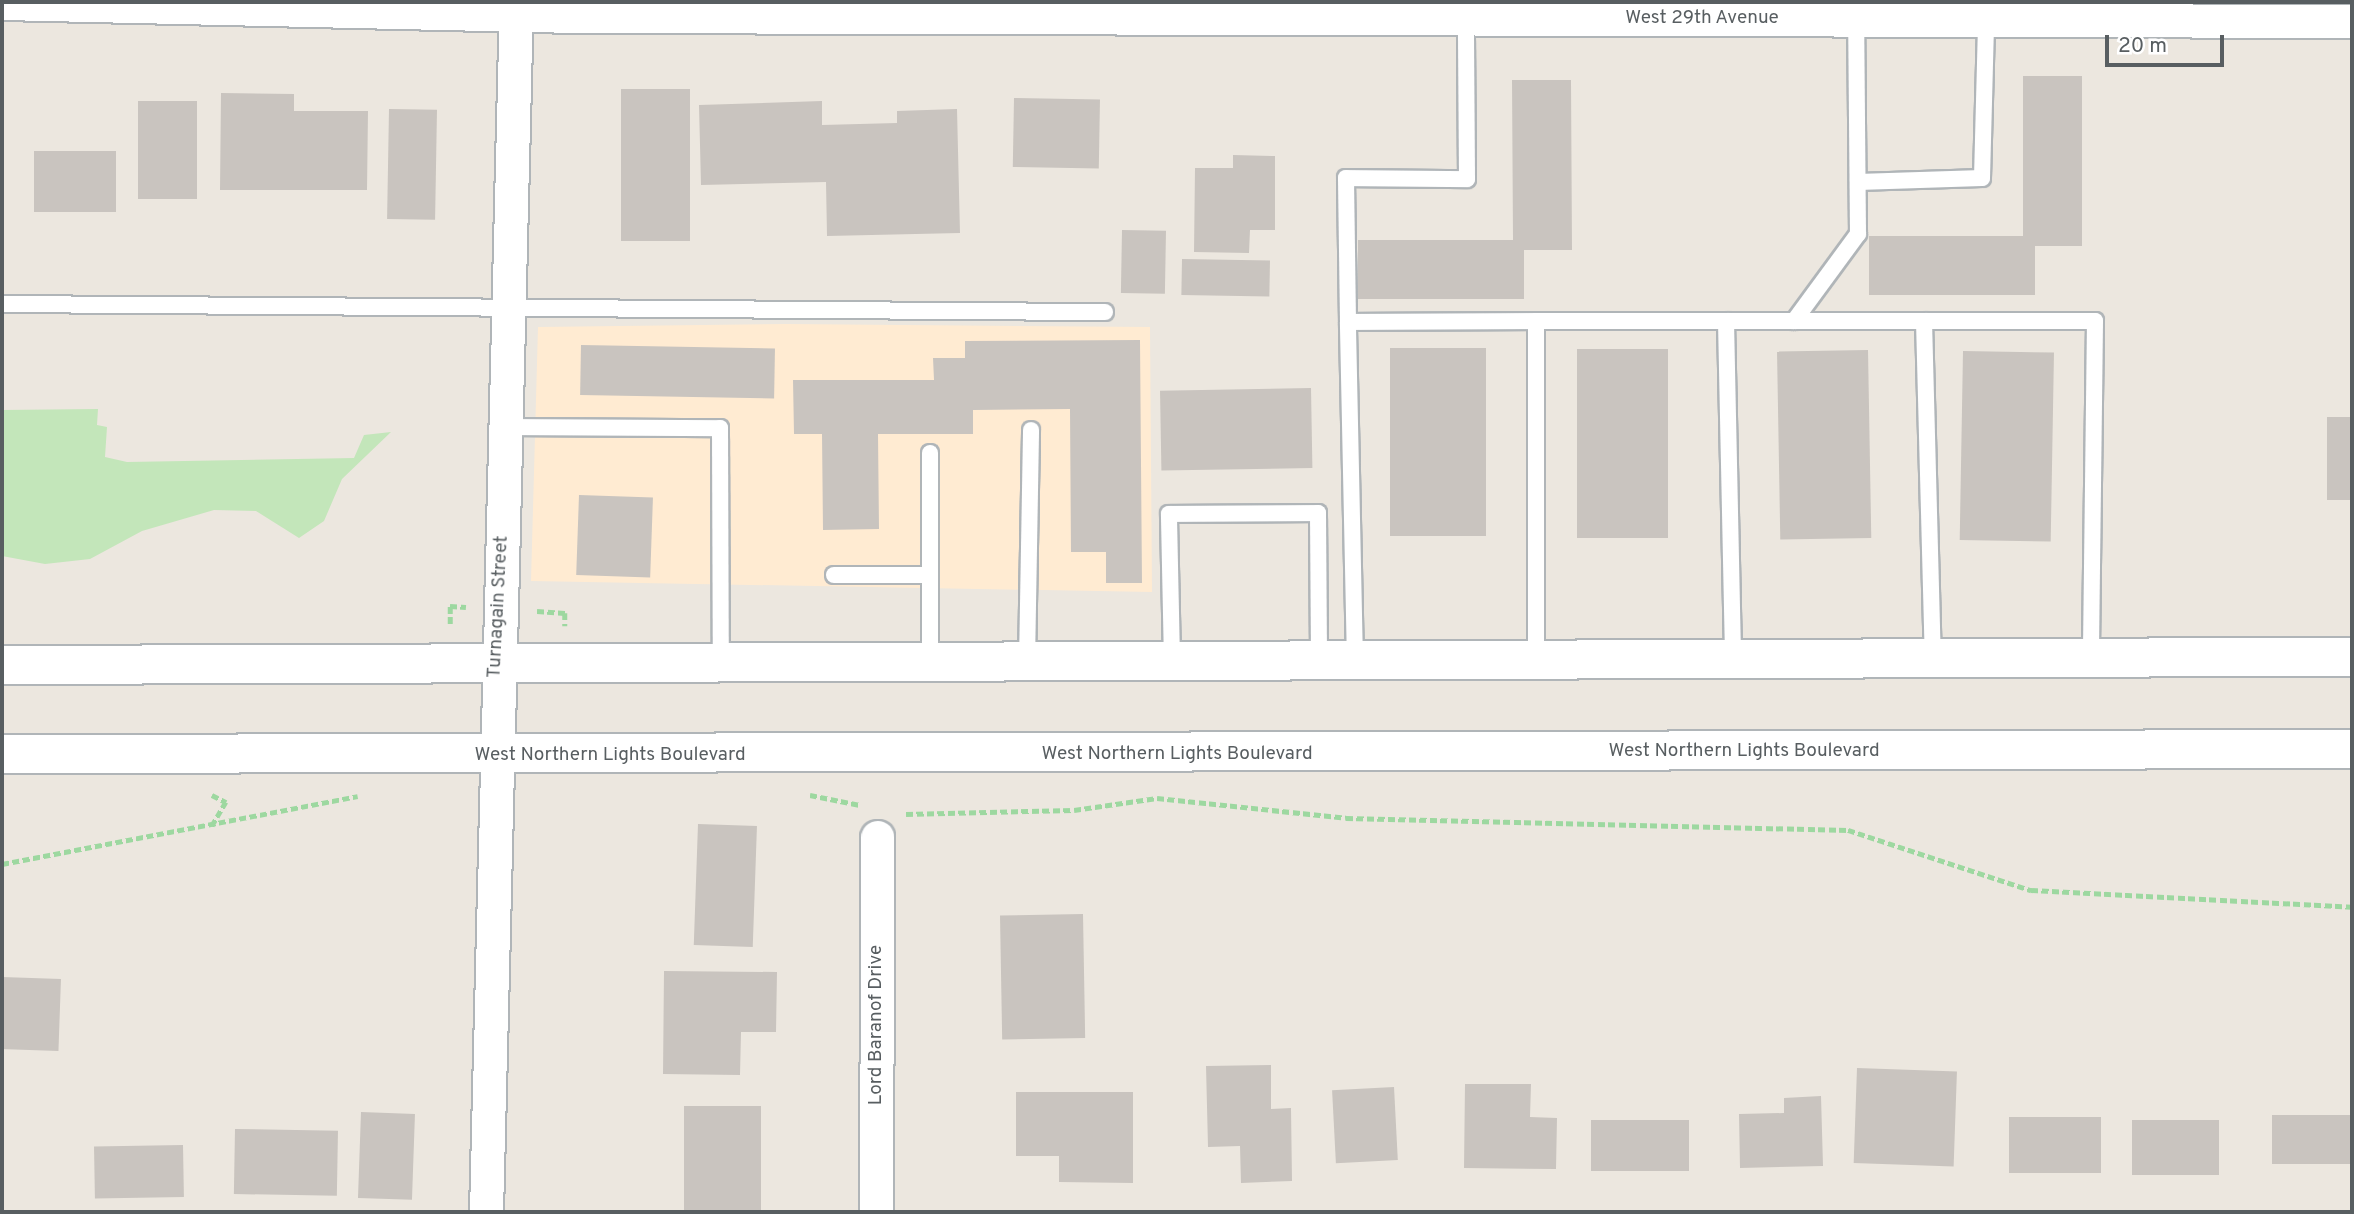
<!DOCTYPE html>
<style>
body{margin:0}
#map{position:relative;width:2354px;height:1214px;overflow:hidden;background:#ece7df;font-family:Overpass,sans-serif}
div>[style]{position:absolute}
.commercial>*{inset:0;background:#ffebd2}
.green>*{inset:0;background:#c3e6ba}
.building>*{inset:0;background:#c9c4bf;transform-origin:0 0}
.path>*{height:4.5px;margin-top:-2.25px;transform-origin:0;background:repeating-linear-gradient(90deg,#9dd8a0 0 7px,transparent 0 10.5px)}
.roads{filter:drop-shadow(2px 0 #b0b5b8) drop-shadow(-2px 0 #b0b5b8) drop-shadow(0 2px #b0b5b8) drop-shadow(0 -2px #b0b5b8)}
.service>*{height:16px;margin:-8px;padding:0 8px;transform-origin:8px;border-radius:8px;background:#fff}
.minor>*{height:33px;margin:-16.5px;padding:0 16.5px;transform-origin:16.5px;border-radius:16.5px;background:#fff}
.secondary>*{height:38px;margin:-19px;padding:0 19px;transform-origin:19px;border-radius:19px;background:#fff}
span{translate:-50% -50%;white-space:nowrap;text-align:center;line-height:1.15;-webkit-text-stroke:7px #fff;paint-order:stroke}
.street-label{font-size:19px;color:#585e61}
.frame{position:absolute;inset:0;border:4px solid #585e61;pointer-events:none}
.scale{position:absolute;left:2105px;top:35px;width:119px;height:32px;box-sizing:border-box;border:4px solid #585e61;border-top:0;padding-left:9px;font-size:21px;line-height:24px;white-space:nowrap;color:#585e61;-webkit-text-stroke:5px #fff;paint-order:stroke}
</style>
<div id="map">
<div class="commercial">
<i style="clip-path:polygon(786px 324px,1150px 327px,1152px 592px,531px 581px,538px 327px)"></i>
</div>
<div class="green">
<i style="clip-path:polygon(98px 409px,97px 425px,107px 427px,105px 457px,127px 462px,354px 458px,364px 435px,391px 432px,342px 479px,324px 521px,299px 538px,256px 511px,214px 510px,142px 531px,90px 559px,45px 564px,2px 556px,2px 410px)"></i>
</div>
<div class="building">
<i style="clip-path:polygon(2023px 76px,2082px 76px,2082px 246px,2035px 246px,2035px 295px,1869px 295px,1869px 236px,2023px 236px)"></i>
<i style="clip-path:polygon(1512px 80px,1571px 80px,1572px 250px,1524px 250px,1524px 299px,1358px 299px,1358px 240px,1513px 240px)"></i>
<i style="left:621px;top:89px;width:69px;height:152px"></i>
<i style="clip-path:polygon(221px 93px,294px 94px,294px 111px,368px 111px,367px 190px,220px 190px)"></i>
<i style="left:1014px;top:98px;width:86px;height:69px;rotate:1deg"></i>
<i style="left:138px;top:101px;width:59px;height:98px"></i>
<i style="clip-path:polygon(822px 101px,822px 125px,897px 123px,897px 111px,957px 109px,960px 233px,827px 236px,826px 182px,701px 185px,699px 105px)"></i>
<i style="left:389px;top:109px;width:48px;height:110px;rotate:1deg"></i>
<i style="left:34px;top:151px;width:82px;height:61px"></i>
<i style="clip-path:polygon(1233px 155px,1275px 156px,1275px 230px,1250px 230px,1249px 253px,1194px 252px,1195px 168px,1233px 168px)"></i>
<i style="left:1122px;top:230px;width:44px;height:63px;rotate:1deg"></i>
<i style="left:1182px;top:259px;width:88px;height:36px;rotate:1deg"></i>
<i style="clip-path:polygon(1140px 340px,1142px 583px,1106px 583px,1106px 552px,1071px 552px,1070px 409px,973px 410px,973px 434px,878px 434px,879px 529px,823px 530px,822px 434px,794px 434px,793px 380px,934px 380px,933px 358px,965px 358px,965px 341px)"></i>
<i style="left:581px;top:345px;width:194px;height:50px;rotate:1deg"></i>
<i style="left:1390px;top:348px;width:96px;height:188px"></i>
<i style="left:1668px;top:349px;width:189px;height:91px;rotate:90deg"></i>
<i style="left:1868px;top:350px;width:188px;height:91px;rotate:89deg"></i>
<i style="left:1963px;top:351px;width:91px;height:189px;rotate:1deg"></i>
<i style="left:1311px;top:388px;width:80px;height:151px;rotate:89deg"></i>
<i style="left:2327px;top:417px;width:25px;height:83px"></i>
<i style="left:579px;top:495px;width:74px;height:80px;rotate:2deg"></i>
<i style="left:698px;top:824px;width:59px;height:121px;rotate:2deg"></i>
<i style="left:1083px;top:914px;width:124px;height:83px;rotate:89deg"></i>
<i style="clip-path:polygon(664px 971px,777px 972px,776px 1032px,741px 1032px,740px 1075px,663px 1074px)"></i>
<i style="left:2px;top:977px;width:59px;height:72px;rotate:2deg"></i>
<i style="clip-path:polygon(1271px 1065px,1271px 1109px,1291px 1108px,1292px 1181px,1241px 1183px,1240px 1146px,1208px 1147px,1206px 1066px)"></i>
<i style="left:1857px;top:1068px;width:100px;height:95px;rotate:2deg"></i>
<i style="clip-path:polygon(1465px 1084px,1531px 1084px,1530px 1117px,1557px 1118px,1556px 1169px,1464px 1168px)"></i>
<i style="left:1394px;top:1087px;width:73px;height:62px;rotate:87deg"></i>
<i style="clip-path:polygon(1016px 1092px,1133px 1092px,1133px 1183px,1059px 1182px,1059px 1156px,1016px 1156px)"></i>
<i style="clip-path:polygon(1821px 1096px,1823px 1166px,1740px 1168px,1739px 1114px,1784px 1113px,1784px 1098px)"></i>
<i style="left:684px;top:1106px;width:77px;height:106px"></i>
<i style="left:361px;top:1112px;width:54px;height:86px;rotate:2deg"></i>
<i style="left:2272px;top:1115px;width:80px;height:49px"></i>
<i style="left:2009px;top:1117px;width:92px;height:56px"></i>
<i style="left:1591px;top:1120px;width:98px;height:51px"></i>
<i style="left:2219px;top:1120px;width:55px;height:87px;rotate:90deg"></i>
<i style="left:235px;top:1129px;width:103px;height:65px;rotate:1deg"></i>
<i style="left:183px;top:1145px;width:52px;height:89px;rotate:89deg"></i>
</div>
<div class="path">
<i style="left:537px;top:611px;width:28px;rotate:4deg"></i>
<i style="left:565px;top:613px;width:13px;rotate:90deg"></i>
<i style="left:450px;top:624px;width:18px;rotate:-90deg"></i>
<i style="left:450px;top:606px;width:16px;rotate:4deg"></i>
<i style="left:212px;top:795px;width:16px;rotate:27deg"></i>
<i style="left:226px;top:802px;width:28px;rotate:120deg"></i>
<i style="left:810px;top:795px;width:51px;rotate:11.3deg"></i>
<i style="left:906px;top:814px;width:168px;rotate:-1.4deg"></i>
<i style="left:1074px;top:810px;width:84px;rotate:-8.2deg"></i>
<i style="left:1157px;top:798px;width:190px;rotate:6deg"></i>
<i style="left:1346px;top:818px;width:502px;rotate:1.37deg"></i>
<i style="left:1848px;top:830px;width:193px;rotate:18.2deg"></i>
<i style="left:2031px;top:890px;width:321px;rotate:3deg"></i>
<i style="left:2px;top:864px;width:362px;rotate:-10.8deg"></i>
</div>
<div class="roads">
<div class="service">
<i style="left:1858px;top:182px;width:124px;rotate:-1.8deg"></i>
<i style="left:1982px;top:178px;width:158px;rotate:-88.5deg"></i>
<i style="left:2px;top:304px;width:1103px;rotate:0.42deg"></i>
<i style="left:1536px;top:321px;width:559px"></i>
<i style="left:2095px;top:321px;width:337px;rotate:90.7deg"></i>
<i style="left:1726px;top:321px;width:337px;rotate:88.8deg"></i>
<i style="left:1794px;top:321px;width:108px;rotate:-53.7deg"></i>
<i style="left:1858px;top:234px;width:214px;rotate:-90.5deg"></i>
<i style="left:1924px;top:321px;width:339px;rotate:88.5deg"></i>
<i style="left:1348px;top:322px;width:144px;rotate:-90.8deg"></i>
<i style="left:1346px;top:178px;width:121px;rotate:0.5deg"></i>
<i style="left:1467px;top:179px;width:161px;rotate:-90.4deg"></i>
<i style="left:508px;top:427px;width:212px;rotate:0.3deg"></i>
<i style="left:720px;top:428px;width:236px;rotate:89.8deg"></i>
<i style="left:930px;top:453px;width:209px;rotate:90deg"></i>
<i style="left:834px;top:575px;width:96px"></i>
<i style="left:1172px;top:661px;width:147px;rotate:-91.2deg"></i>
<i style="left:1169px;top:514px;width:149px;rotate:-0.4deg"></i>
<i style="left:1318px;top:513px;width:148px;rotate:89.6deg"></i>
<i style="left:1027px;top:662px;width:232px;rotate:-89deg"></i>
<i style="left:1355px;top:662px;width:340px;rotate:-91.2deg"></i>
<i style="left:1348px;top:322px;width:188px;rotate:-0.3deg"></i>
<i style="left:1536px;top:321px;width:339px;rotate:90deg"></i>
</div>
<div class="minor">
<i style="left:2px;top:3px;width:575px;rotate:1.3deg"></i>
<i style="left:577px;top:16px;width:1775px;rotate:0.16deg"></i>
<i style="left:486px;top:1212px;width:1210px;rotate:-88.58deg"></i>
<i style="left:876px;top:1212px;width:375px;rotate:-89.8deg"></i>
</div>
<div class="secondary">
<i style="left:2px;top:665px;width:2350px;rotate:-0.2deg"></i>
<i style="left:2px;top:754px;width:2350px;rotate:-0.12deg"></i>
</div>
</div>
<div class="street-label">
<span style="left:1702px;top:19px">West 29th Avenue</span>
<span style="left:499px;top:607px;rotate:-87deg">Turnagain Street</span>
<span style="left:1744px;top:752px">West Northern Lights Boulevard</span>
<span style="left:1177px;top:755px">West Northern Lights Boulevard</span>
<span style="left:610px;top:756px">West Northern Lights Boulevard</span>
<span style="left:877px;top:1025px;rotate:-90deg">Lord Baranof Drive</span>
</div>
<div class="frame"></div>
<div class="scale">20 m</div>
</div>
